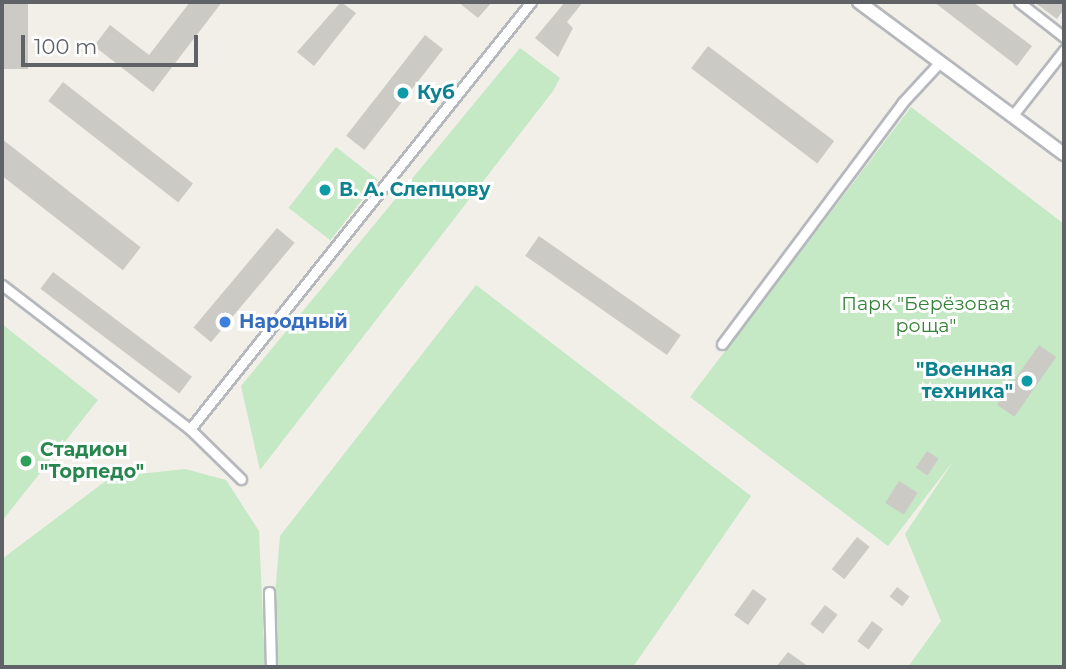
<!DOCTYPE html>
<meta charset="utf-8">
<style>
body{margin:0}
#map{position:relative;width:1066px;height:669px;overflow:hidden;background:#f1efe8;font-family:Montserrat,sans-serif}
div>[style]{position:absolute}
.green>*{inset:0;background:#c5e8c5;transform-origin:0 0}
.building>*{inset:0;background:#cccac5;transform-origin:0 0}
.roads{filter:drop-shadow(2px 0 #b5b8bc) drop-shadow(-2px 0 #b5b8bc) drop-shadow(0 2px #b5b8bc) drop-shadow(0 -2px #b5b8bc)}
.street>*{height:9px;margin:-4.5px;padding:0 4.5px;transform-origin:4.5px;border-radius:4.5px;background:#fff}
.secondary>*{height:12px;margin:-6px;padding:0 6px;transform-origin:6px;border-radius:6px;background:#fff}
.dots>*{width:19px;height:19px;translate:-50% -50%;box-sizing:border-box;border:4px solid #fff;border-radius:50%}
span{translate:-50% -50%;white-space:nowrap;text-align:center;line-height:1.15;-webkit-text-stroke:6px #fff;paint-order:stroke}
.culture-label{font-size:19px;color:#0d838f;font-weight:700}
.left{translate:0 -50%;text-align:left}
.right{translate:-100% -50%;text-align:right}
.park-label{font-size:19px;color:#348238}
.shop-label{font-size:19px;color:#366cbe;font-weight:700}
.leisure-label{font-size:19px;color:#27864d;font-weight:700}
.frame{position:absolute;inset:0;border:4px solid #5f6368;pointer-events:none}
.scale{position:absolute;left:21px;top:35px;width:177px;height:32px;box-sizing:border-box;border:4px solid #5f6368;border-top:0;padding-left:9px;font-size:21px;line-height:24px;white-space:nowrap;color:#5f6368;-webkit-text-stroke:5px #fff;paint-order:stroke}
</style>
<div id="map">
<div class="green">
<i style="clip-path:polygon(520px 48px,560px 78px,553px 91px,260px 470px,241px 386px)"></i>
<i style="clip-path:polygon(911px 107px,1064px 224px,1064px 667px,908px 667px,941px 621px,905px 534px,954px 460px,888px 546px,690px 397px)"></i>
<i style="left:336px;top:147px;width:53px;height:77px;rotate:38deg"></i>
<i style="clip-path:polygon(476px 285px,751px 496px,633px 667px,277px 667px,275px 596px,280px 536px)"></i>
<i style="clip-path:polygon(2px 324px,98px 400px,2px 521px)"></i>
<i style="clip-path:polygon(185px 469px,226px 480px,259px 531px,265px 667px,2px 667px,2px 559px,111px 477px)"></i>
</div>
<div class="building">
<i style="left:4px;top:2px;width:24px;height:67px"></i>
<i style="clip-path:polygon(190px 2px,222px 2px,153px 92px,94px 46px,110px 25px,149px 55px)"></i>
<i style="clip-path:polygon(341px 2px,356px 13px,314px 66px,297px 52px)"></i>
<i style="clip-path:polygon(458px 2px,492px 2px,478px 18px)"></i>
<i style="clip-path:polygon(565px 2px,583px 2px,567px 22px,573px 28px,558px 57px,535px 38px)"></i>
<i style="clip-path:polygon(934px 2px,973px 2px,1032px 46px,1017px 66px)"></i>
<i style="clip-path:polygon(1034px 2px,1064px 2px,1064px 9px,1057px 19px)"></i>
<i style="left:425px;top:35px;width:23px;height:128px;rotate:38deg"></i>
<i style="left:708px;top:46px;width:158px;height:28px;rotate:37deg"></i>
<i style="left:63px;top:82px;width:165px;height:24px;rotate:38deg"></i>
<i style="left:2px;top:139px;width:176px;height:29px;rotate:38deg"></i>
<i style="left:277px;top:228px;width:23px;height:130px;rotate:40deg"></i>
<i style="left:539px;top:236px;width:173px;height:24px;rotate:35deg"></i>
<i style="left:53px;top:272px;width:174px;height:21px;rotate:37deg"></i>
<i style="left:1039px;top:345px;width:21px;height:73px;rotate:35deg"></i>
<i style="left:927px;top:451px;width:14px;height:20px;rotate:34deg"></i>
<i style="left:899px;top:481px;width:22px;height:26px;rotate:32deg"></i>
<i style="left:857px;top:537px;width:16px;height:41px;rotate:38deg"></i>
<i style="left:897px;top:587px;width:16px;height:12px;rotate:38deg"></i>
<i style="left:753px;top:589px;width:17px;height:32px;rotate:36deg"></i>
<i style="left:825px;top:605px;width:16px;height:24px;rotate:38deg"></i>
<i style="left:872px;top:621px;width:14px;height:25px;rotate:36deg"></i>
<i style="clip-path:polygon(788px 652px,809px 667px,776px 667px)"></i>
</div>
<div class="roads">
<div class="street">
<i style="left:1019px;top:2px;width:57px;rotate:37.9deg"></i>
<i style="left:1013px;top:115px;width:83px;rotate:-51.9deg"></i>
<i style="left:2px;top:285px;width:237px;rotate:37.5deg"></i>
<i style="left:722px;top:344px;width:301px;rotate:-53.2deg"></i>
<i style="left:902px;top:103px;width:56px;rotate:-47.2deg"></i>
<i style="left:241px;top:479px;width:71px;rotate:-135.6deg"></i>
<i style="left:190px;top:429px;width:546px;rotate:-51.39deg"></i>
<i style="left:269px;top:592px;width:75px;rotate:88.5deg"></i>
</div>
<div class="secondary">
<i style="left:859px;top:2px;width:255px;rotate:36.6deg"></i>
</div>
</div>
<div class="dots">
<i style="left:403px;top:93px;background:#0f9aa8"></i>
<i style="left:325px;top:190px;background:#0f9aa8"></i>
<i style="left:225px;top:322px;background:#3f7fe0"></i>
<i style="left:1027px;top:381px;background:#0f9aa8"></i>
<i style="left:26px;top:461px;background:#2e9e5b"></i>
</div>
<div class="culture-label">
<span class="left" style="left:417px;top:93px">Куб</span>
<span class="left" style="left:339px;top:190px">В. А. Слепцову</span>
<span class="right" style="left:1013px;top:381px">"Военная<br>техника"</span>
</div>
<div class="park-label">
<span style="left:926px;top:315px">Парк "Берёзовая<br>роща"</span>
</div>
<div class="shop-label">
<span class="left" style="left:239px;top:322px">Народный</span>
</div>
<div class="leisure-label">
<span class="left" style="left:40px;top:461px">Стадион<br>"Торпедо"</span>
</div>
<div class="frame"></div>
<div class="scale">100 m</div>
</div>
